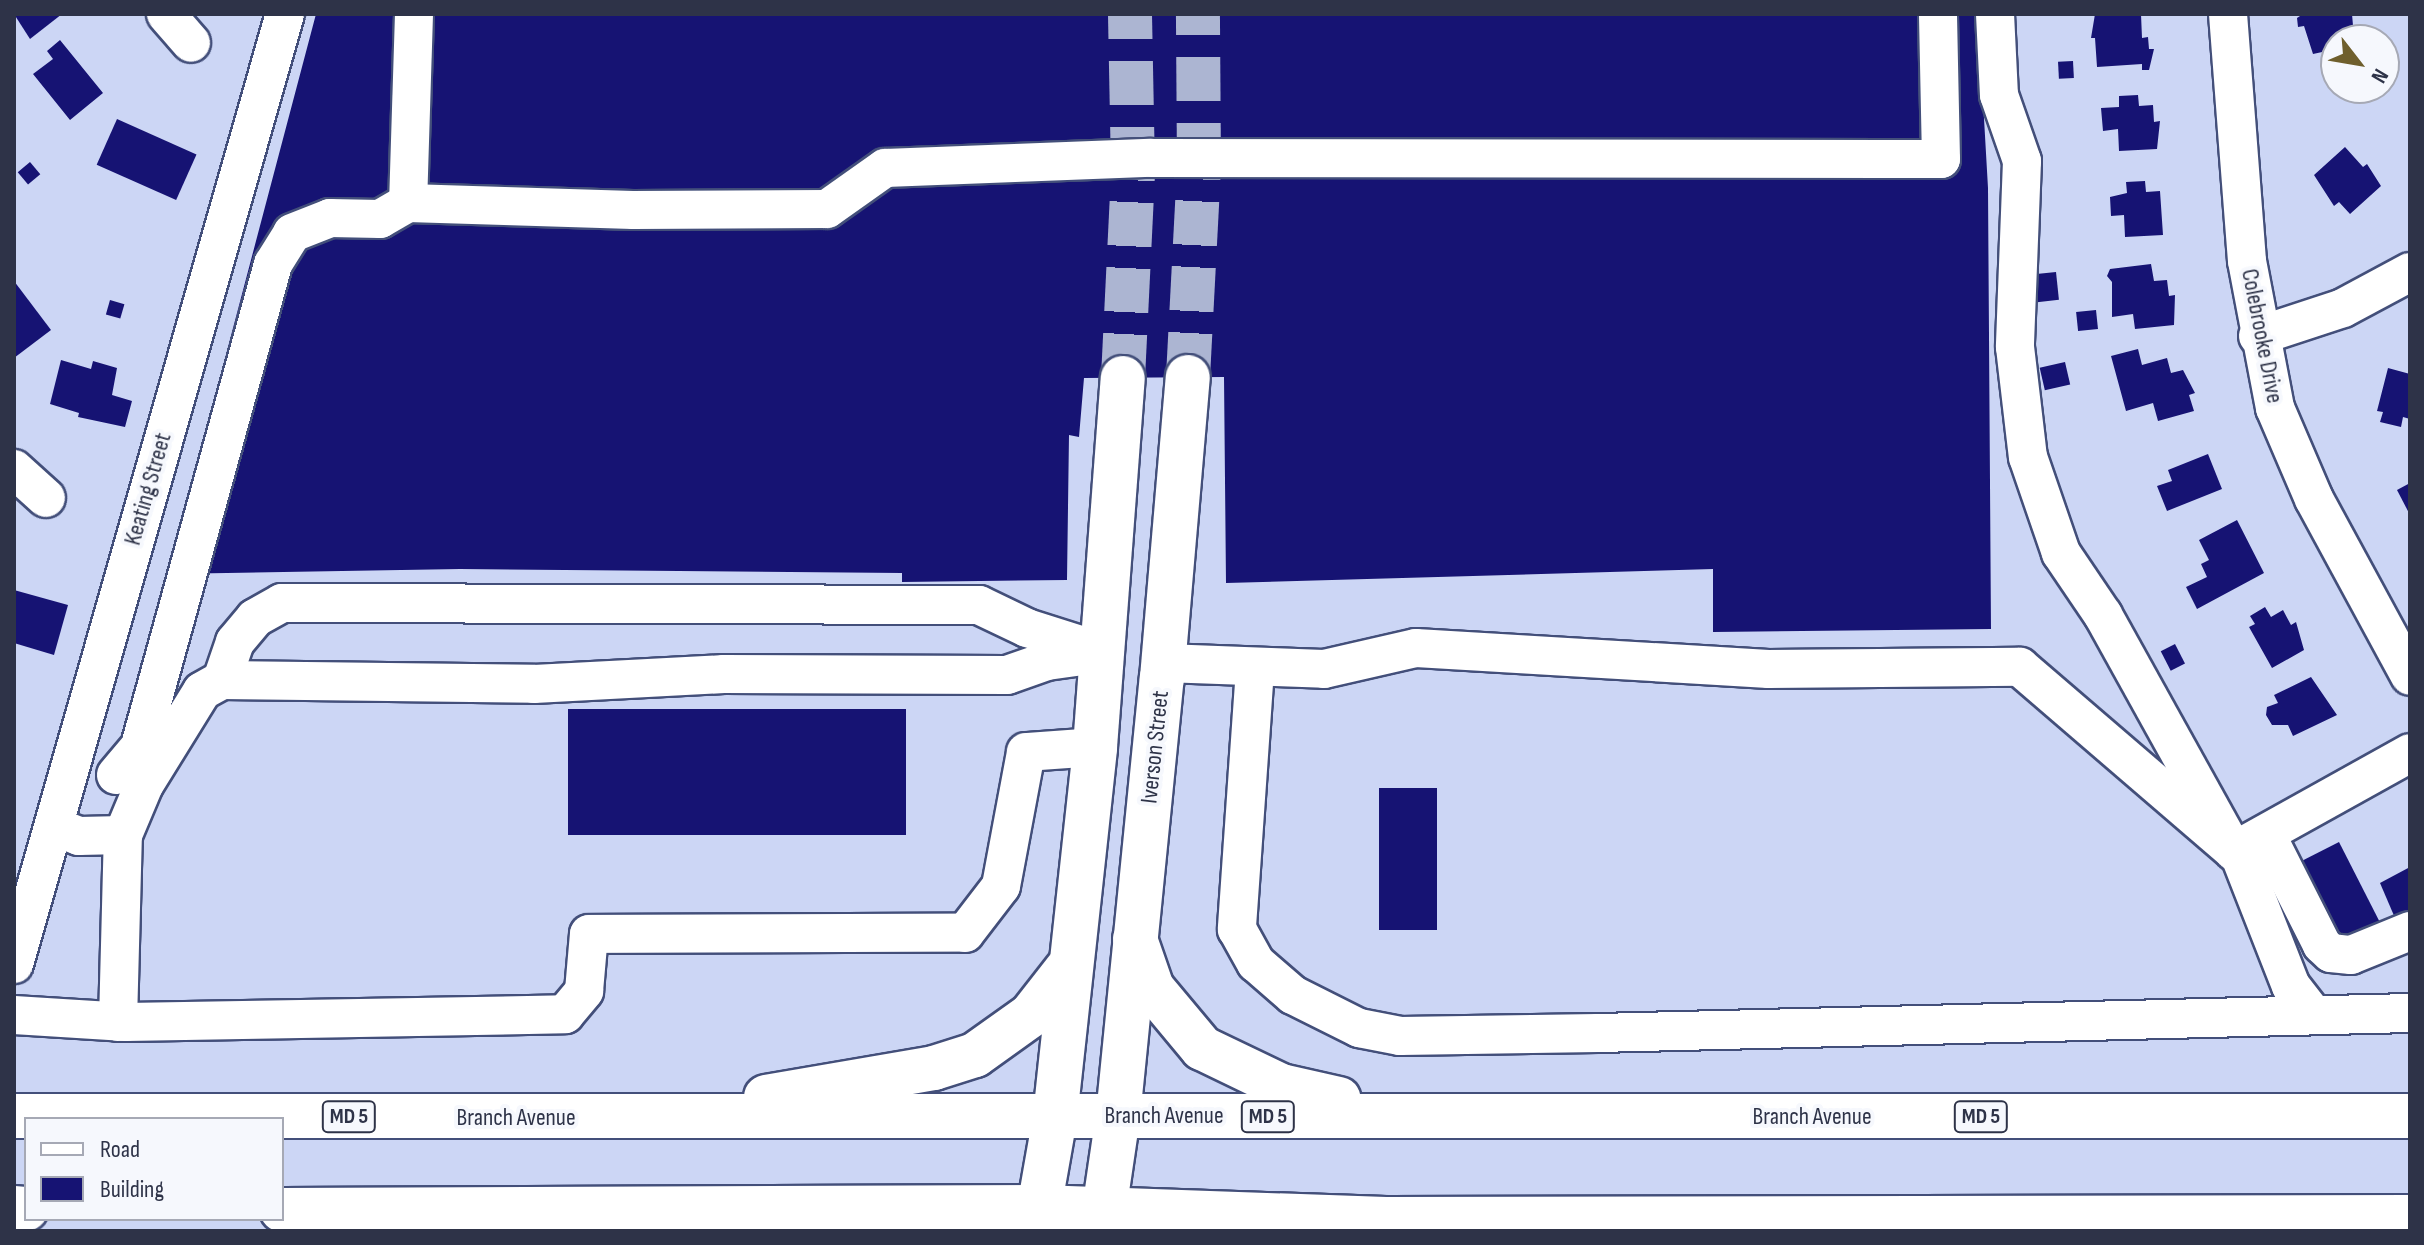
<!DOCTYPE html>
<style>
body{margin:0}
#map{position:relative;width:2424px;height:1245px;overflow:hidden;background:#ccd6f5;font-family:"Sofia Sans Condensed",sans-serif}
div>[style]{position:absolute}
.building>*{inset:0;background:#161373;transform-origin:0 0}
.major-tunnel>*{height:44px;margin-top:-22px;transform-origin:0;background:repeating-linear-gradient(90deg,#acb5d2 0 44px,transparent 0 66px)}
.roads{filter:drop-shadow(2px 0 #434f7a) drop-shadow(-2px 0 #434f7a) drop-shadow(0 2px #434f7a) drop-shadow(0 -2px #434f7a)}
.minor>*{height:38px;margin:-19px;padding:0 19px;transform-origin:19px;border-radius:19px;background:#fff}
.major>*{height:44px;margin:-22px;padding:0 22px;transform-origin:22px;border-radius:22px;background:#fff}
.highway>*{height:44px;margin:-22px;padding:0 22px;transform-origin:22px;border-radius:22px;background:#fff}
span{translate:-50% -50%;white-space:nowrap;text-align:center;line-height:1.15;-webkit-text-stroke:8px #f6f8fd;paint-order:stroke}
.shield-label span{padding:2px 6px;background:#f6f8fd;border:2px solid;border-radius:6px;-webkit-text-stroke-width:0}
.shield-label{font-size:22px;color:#2e3348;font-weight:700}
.street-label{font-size:24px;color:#2e3348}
.frame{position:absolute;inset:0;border:16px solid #2e3348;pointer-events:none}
.legend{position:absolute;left:24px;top:1117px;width:260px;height:104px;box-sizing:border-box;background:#f6f8fd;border:2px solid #a6a9b5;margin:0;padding:10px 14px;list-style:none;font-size:24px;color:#2e3348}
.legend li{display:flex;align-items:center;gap:16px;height:40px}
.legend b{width:40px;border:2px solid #a6a9b5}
.north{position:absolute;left:2320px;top:24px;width:80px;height:80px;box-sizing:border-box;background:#f6f8fd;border:2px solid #a6a9b5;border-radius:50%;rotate:121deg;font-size:22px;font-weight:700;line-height:32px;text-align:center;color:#2e3348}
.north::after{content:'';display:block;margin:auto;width:28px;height:36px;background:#6f5f2d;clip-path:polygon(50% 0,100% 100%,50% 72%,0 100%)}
</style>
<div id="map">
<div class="building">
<i style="clip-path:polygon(14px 14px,62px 14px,30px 39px)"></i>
<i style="clip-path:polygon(316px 14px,1978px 14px,1988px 188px,1991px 629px,1713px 632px,1713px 569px,1226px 583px,1224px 377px,1084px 378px,1079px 437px,1069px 435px,1067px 580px,902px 582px,902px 573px,460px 569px,168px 574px)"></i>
<i style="clip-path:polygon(2095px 14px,2141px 14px,2142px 38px,2148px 37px,2149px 49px,2154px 49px,2149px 70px,2142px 70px,2142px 64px,2097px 67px,2095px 38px,2091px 38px)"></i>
<i style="clip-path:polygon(2303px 14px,2352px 14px,2354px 37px,2336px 40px,2336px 49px,2313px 54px,2304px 26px,2298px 27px,2297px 18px)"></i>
<i style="clip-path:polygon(60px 40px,103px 93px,70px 120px,33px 74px,53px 59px,47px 51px)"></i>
<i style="left:2073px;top:61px;width:17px;height:15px;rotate:87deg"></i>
<i style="clip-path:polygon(2138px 95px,2139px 106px,2153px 105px,2154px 122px,2160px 121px,2157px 149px,2119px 151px,2118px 129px,2103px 131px,2101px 108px,2119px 107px,2119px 96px)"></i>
<i style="left:117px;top:119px;width:87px;height:50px;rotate:24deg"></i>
<i style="clip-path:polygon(2345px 147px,2363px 167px,2367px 164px,2381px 186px,2350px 214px,2339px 202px,2334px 206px,2314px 175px)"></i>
<i style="left:30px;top:162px;width:16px;height:16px;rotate:50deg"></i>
<i style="clip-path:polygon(2145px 181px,2146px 192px,2160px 191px,2163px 235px,2125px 237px,2124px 215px,2111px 216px,2110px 197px,2127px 193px,2126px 182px)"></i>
<i style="clip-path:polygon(2151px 264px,2154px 281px,2167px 280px,2169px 296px,2175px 295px,2174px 325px,2135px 329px,2133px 314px,2112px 317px,2112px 282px,2107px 276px,2110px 269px)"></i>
<i style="left:2056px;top:272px;width:28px;height:22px;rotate:84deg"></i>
<i style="clip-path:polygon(14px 281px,51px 330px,14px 358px)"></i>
<i style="left:110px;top:300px;width:15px;height:15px;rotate:16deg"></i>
<i style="left:2096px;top:310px;width:19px;height:20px;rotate:84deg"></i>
<i style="clip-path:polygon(2138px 349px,2142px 365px,2167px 358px,2171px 373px,2183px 370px,2195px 393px,2189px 395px,2194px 411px,2158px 421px,2153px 403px,2126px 411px,2111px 356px)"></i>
<i style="clip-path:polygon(61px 360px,91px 369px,93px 361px,117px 368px,112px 395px,132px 401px,125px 427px,78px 417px,79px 413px,50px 404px)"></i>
<i style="left:2065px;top:362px;width:23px;height:26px;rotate:77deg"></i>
<i style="clip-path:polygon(2388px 368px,2410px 374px,2410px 419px,2403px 417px,2401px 427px,2380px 422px,2383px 412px,2377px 411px)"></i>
<i style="clip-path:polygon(2208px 454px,2222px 489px,2167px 511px,2157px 486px,2172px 481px,2168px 470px)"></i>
<i style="clip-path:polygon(2410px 483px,2410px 515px,2397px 490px)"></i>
<i style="clip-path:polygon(2237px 520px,2264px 573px,2197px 609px,2186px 587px,2207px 577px,2201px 564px,2209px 560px,2199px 540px)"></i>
<i style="clip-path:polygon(14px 590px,68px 605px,54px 655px,14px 643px)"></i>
<i style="clip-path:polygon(2265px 607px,2271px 617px,2283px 610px,2291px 625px,2296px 622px,2304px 650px,2272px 668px,2249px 627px,2255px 624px,2250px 616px)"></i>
<i style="left:2175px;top:644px;width:22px;height:16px;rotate:63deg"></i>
<i style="clip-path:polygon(2311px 677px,2337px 715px,2293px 736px,2288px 725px,2272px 725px,2266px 715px,2267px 707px,2278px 703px,2274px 695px)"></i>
<i style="left:906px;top:709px;width:126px;height:338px;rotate:90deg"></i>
<i style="left:1437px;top:788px;width:142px;height:58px;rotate:90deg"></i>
<i style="left:2339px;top:842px;width:92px;height:48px;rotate:63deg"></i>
<i style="clip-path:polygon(2410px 867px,2410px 913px,2395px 918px,2380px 883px)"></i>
</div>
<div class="major-tunnel">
<i style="left:1188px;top:377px;width:210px;rotate:-87deg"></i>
<i style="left:1199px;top:167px;width:153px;rotate:-90.4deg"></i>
<i style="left:1123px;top:378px;width:207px;rotate:-87.2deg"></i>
<i style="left:1133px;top:171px;width:157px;rotate:-91.1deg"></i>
</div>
<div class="roads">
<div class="minor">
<i style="left:166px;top:14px;width:38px;rotate:49deg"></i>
<i style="left:414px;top:14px;width:189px;rotate:91.8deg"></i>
<i style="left:408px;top:203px;width:225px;rotate:1.8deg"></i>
<i style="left:633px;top:210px;width:194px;rotate:-0.3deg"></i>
<i style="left:827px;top:209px;width:71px;rotate:-35.3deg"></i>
<i style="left:885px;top:168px;width:266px;rotate:-2.2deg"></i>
<i style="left:1151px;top:158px;width:790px;rotate:0.07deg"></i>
<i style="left:1941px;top:159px;width:145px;rotate:-91.2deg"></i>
<i style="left:1995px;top:14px;width:81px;rotate:87.2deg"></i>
<i style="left:1999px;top:95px;width:70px;rotate:70.8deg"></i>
<i style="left:2022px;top:161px;width:186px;rotate:92.2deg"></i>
<i style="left:2015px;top:347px;width:111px;rotate:83.3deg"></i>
<i style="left:2028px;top:457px;width:102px;rotate:71deg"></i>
<i style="left:2061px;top:553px;width:75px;rotate:55.9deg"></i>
<i style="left:2103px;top:615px;width:270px;rotate:61deg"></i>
<i style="left:2234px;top:851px;width:201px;rotate:-29.1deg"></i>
<i style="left:2228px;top:14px;width:248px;rotate:85.6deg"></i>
<i style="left:2247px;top:261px;width:150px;rotate:79.2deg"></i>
<i style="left:2275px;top:408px;width:99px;rotate:66.8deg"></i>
<i style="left:2314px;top:499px;width:201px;rotate:61.5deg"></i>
<i style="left:2258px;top:336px;width:89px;rotate:-18.2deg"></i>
<i style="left:2343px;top:308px;width:76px;rotate:-28.2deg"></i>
<i style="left:14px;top:469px;width:43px;rotate:42.2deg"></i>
<i style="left:1164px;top:663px;width:160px;rotate:2.1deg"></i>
<i style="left:1324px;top:669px;width:94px;rotate:-12.9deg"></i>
<i style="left:1416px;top:648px;width:353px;rotate:3.4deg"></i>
<i style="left:1768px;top:669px;width:252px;rotate:-0.5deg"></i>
<i style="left:2020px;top:667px;width:290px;rotate:40.7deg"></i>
<i style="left:2240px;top:856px;width:140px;rotate:68.6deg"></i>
<i style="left:2291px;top:986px;width:36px;rotate:52deg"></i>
<i style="left:1255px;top:669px;width:261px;rotate:94deg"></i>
<i style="left:1237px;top:929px;width:39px;rotate:61deg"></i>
<i style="left:1256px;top:963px;width:49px;rotate:40.9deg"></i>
<i style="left:1293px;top:995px;width:74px;rotate:26.6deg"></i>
<i style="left:1359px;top:1028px;width:42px;rotate:11deg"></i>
<i style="left:1400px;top:1036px;width:198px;rotate:-0.9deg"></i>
<i style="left:1598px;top:1033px;width:812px;rotate:-1.41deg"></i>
<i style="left:222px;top:680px;width:40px;rotate:-71.1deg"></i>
<i style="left:235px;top:642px;width:31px;rotate:-50deg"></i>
<i style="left:255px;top:618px;width:31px;rotate:-29deg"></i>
<i style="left:282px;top:603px;width:697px;rotate:0.16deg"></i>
<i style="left:979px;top:605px;width:53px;rotate:25.6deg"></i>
<i style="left:1027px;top:628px;width:72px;rotate:17.7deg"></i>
<i style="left:116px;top:775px;width:38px;rotate:-50deg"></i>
<i style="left:140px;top:746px;width:500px;rotate:-74.57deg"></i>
<i style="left:273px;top:264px;width:36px;rotate:-58deg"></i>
<i style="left:292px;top:233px;width:41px;rotate:-21.5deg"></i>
<i style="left:330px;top:218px;width:50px;rotate:1.1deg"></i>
<i style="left:380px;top:219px;width:32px;rotate:-30deg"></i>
<i style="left:54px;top:826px;width:27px;rotate:22deg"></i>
<i style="left:79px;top:836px;width:44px;rotate:-1.3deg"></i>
<i style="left:2266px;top:834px;width:124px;rotate:63.2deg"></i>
<i style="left:2322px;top:945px;width:12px;rotate:42deg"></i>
<i style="left:2331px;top:953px;width:20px;rotate:6deg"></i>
<i style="left:2351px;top:955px;width:64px;rotate:-22.1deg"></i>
<i style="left:14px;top:964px;width:988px;rotate:-74.08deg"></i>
<i style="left:14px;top:1015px;width:112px;rotate:3.6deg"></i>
<i style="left:126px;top:1022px;width:439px;rotate:-1deg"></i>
<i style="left:565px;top:1014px;width:30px;rotate:-50deg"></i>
<i style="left:584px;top:991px;width:57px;rotate:-85deg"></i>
<i style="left:589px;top:934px;width:376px;rotate:-0.2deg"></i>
<i style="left:965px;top:933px;width:59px;rotate:-52.5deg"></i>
<i style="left:1001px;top:886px;width:136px;rotate:-79.4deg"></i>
<i style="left:1026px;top:752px;width:69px;rotate:-4.1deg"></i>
<i style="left:118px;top:1022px;width:187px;rotate:-88.5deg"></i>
<i style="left:123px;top:835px;width:54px;rotate:-67.2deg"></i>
<i style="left:144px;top:785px;width:110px;rotate:-58.3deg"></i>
<i style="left:202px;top:691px;width:23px;rotate:-29deg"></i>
<i style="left:222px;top:680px;width:312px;rotate:0.7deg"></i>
<i style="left:534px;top:684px;width:190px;rotate:-3deg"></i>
<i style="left:724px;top:674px;width:283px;rotate:0.2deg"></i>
<i style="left:1007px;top:675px;width:42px;rotate:-19.3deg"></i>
<i style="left:1047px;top:661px;width:58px;rotate:-8deg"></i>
</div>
<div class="major">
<i style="left:1035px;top:1231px;width:116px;rotate:-80deg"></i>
<i style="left:1055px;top:1117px;width:372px;rotate:-83.8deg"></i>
<i style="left:1095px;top:747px;width:370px;rotate:-85.7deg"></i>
<i style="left:1101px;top:1231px;width:116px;rotate:-81.6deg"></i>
<i style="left:1118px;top:1116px;width:440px;rotate:-84.3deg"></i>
<i style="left:1162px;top:678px;width:302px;rotate:-85.1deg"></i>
</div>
<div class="highway">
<i style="left:1135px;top:939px;width:52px;rotate:70.9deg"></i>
<i style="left:1152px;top:988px;width:78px;rotate:50.2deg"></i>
<i style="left:1202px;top:1048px;width:88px;rotate:25.7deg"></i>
<i style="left:1281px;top:1086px;width:59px;rotate:12.6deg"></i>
<i style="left:766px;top:1097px;width:170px;rotate:-9.8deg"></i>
<i style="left:934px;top:1068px;width:43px;rotate:-17.6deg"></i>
<i style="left:975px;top:1055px;width:69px;rotate:-35.5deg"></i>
<i style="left:1031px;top:1015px;width:58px;rotate:-52deg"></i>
<i style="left:14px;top:1116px;width:2396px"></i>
<i style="left:14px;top:1208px;width:12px;rotate:5deg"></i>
<i style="left:282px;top:1210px;width:757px;rotate:-0.23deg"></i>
<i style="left:1039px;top:1207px;width:347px;rotate:2deg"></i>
<i style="left:1386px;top:1219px;width:1024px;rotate:-0.11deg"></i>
</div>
</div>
<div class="shield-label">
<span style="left:349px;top:1117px">MD 5</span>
<span style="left:1268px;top:1117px">MD 5</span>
<span style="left:1981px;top:1117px">MD 5</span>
</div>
<div class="street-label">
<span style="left:2262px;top:336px;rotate:79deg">Colebrooke Drive</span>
<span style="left:148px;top:489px;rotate:-74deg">Keating Street</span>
<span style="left:1155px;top:747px;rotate:-84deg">Iverson Street</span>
<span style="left:1164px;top:1116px">Branch Avenue</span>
<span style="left:1812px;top:1117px">Branch Avenue</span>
<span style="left:516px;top:1118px">Branch Avenue</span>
</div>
<div class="frame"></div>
<ul class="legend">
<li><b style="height:10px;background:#fff"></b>Road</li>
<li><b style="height:22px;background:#161373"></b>Building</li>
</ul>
<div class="north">N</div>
</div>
